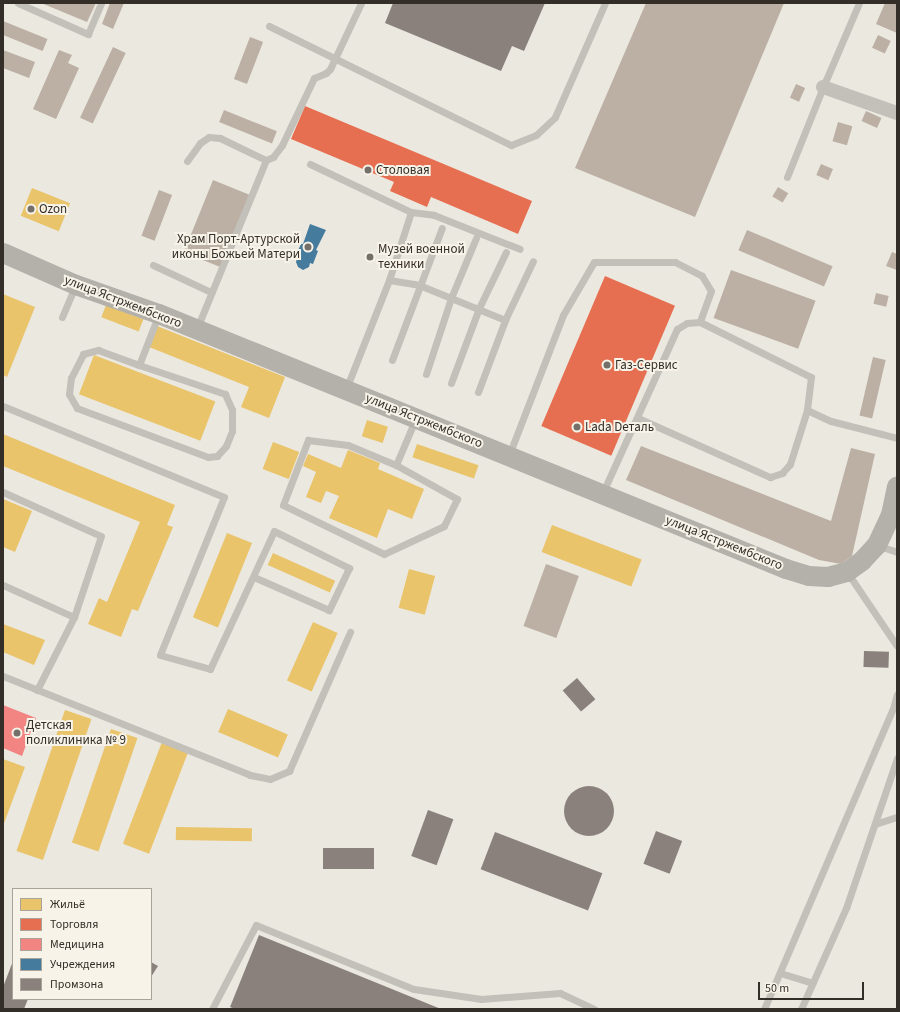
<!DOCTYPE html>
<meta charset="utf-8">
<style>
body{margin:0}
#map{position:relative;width:900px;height:1012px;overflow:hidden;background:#ebe8e0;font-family:"Source Sans 3",sans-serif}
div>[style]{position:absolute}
.homes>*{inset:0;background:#e9c46a;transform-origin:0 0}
.shops>*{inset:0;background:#e76f51;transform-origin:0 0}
.health>*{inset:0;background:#f28482}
.public>*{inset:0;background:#457b9d}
.industry>*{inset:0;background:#8a817c;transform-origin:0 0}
.round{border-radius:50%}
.building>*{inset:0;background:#bcb0a4;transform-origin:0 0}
.lane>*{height:7px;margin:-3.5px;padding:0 3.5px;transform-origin:3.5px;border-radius:3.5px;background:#c3c0ba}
.street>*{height:14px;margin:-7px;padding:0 7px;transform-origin:7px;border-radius:7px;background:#c3c0ba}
.secondary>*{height:20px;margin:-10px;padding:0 10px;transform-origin:10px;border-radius:10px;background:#b4b0aa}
.dots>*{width:11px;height:11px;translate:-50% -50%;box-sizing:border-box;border:2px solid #f7f3e8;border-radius:50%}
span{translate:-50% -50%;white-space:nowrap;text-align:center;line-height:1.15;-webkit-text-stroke:4px #f7f3e8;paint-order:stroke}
.poi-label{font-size:13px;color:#342e28}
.left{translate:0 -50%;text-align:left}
.right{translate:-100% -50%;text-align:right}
.street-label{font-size:13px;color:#342e28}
.frame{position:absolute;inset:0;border:4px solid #342e28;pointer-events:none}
.legend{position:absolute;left:12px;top:888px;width:140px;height:112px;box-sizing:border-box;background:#f7f3e8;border:1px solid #a9a49b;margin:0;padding:5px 7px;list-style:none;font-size:12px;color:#342e28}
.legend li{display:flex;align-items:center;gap:8px;height:20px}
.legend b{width:20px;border:1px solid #a9a49b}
.scale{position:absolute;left:758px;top:982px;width:106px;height:18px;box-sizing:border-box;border:2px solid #342e28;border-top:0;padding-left:5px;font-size:12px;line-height:14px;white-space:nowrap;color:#342e28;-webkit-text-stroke:3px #f7f3e8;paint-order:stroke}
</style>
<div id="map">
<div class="homes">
<i style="left:32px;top:188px;width:41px;height:30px;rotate:22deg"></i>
<i style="clip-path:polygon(3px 294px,35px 307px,7px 377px,3px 375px)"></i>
<i style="left:106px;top:305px;width:40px;height:13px;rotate:21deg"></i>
<i style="clip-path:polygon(157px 326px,285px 377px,269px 418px,241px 407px,249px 387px,149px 347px)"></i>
<i style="left:94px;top:355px;width:130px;height:42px;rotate:21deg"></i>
<i style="left:367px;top:420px;width:22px;height:17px;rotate:18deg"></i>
<i style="clip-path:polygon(3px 434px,175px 505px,167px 525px,173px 527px,138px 611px,132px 609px,121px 637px,88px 624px,99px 598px,107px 602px,140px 522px,3px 466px)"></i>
<i style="left:273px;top:442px;width:28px;height:29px;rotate:21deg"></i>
<i style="left:417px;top:444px;width:65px;height:14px;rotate:19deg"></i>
<i style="clip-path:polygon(348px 450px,380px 463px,378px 469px,424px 489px,412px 519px,388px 509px,377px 538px,329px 518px,339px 496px,326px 491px,321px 503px,306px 497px,316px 472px,303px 466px,308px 454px,341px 468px)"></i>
<i style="clip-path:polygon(3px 499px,32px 511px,15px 552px,3px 547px)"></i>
<i style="left:552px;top:525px;width:96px;height:29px;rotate:21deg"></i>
<i style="left:227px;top:533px;width:27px;height:91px;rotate:22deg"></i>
<i style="left:273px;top:553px;width:68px;height:13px;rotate:24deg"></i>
<i style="left:409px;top:569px;width:27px;height:40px;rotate:15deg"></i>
<i style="left:313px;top:622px;width:27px;height:64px;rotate:24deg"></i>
<i style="clip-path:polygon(3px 624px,45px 640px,34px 665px,3px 652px)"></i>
<i style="left:228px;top:709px;width:65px;height:25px;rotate:23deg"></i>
<i style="left:65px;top:710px;width:28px;height:149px;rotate:19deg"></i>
<i style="left:111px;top:729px;width:28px;height:120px;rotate:19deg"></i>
<i style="left:162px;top:742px;width:28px;height:109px;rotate:21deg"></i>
<i style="clip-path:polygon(3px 759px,25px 767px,3px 826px)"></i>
<i style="left:176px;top:827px;width:76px;height:13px;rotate:1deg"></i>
</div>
<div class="shops">
<i style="clip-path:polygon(305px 106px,532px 201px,518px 234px,431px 197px,427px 207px,390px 191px,394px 182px,291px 139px)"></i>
<i style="left:605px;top:276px;width:76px;height:163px;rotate:23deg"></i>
</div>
<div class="health">
<i style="clip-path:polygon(3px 705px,36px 718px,22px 756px,3px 748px)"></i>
</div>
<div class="public">
<i style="clip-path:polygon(310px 224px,326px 230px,316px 250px,318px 251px,313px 264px,310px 263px,309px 267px,303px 270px,298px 267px,296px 262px,297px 258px,295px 257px,301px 244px,303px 244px)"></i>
</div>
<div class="industry">
<i style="clip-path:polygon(393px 3px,545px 3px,524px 51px,512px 46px,501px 71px,385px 23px)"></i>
<i style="left:864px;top:651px;width:25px;height:16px;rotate:2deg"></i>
<i style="left:577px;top:678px;width:28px;height:19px;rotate:49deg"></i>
<i class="round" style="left:564px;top:786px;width:50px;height:50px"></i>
<i style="left:428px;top:810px;width:27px;height:49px;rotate:20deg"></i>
<i style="left:656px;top:831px;width:28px;height:35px;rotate:21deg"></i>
<i style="left:495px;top:832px;width:115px;height:40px;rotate:21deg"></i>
<i style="left:374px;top:848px;width:21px;height:51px;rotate:90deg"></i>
<i style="clip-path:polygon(259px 935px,441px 1009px,235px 1009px,230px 1007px)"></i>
<i style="clip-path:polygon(13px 961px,13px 999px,28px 999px,24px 1009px,3px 1009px,3px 987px)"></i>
<i style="clip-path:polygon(151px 962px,158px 966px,151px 977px)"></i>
</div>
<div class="building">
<i style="clip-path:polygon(41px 3px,96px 3px,87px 22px)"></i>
<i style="clip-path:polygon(110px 3px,124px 3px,113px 29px,102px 24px)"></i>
<i style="clip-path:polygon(646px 3px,784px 3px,695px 217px,575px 168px)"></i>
<i style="clip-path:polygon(885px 3px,897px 3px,897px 33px,876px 24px)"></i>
<i style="left:3px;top:21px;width:48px;height:13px;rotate:22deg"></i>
<i style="left:878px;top:35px;width:14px;height:14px;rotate:25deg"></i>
<i style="left:250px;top:37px;width:14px;height:45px;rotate:21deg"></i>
<i style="left:113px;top:47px;width:14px;height:78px;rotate:25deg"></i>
<i style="clip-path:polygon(3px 50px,35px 62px,29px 78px,3px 68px)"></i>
<i style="clip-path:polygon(59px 50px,72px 55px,68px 63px,79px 68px,56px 119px,33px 109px)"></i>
<i style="left:796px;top:84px;width:10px;height:15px;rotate:24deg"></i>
<i style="left:224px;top:110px;width:57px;height:13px;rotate:22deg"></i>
<i style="left:866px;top:111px;width:17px;height:11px;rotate:24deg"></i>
<i style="left:838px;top:122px;width:15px;height:20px;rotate:16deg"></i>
<i style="left:821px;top:164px;width:13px;height:12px;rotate:23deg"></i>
<i style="left:213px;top:180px;width:40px;height:78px;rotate:22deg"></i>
<i style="left:778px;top:187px;width:12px;height:11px;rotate:31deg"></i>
<i style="left:159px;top:190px;width:14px;height:49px;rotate:21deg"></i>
<i style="left:747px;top:230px;width:93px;height:22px;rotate:23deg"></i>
<i style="clip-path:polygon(892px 252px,897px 254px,897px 270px,886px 266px)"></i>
<i style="left:731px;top:270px;width:90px;height:51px;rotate:20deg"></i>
<i style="left:876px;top:293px;width:13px;height:11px;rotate:13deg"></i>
<i style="left:873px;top:357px;width:13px;height:60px;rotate:13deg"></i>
<i style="clip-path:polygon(641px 446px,831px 521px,851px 448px,875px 454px,852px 556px,841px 564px,819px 560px,626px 480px)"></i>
<i style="left:546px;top:564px;width:35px;height:66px;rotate:20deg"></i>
</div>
<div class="lane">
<i style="left:18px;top:3px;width:77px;rotate:23.9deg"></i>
<i style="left:88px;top:34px;width:34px;rotate:-67deg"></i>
<i style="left:269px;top:26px;width:270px;rotate:26.2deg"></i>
<i style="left:511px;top:145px;width:27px;rotate:-22deg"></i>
<i style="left:536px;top:135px;width:26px;rotate:-43deg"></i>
<i style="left:555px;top:117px;width:124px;rotate:-66.3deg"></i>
<i style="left:266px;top:160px;width:8px;rotate:-23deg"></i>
<i style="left:273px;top:157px;width:15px;rotate:-53deg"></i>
<i style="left:282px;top:145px;width:74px;rotate:-64.5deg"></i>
<i style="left:314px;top:78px;width:13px;rotate:-23deg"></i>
<i style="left:326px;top:73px;width:6px;rotate:-45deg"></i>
<i style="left:330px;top:69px;width:73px;rotate:-64.8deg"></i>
<i style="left:187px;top:161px;width:22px;rotate:-54deg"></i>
<i style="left:200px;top:143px;width:11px;rotate:-34deg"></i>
<i style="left:209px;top:137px;width:11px;rotate:5deg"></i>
<i style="left:220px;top:138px;width:51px;rotate:25.6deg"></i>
<i style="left:266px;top:160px;width:182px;rotate:112.3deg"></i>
<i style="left:310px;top:164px;width:112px;rotate:25.4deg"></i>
<i style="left:411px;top:212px;width:71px;rotate:107.9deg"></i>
<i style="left:389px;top:280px;width:117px;rotate:111.5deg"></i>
<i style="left:787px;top:177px;width:97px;rotate:-68.2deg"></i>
<i style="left:823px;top:87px;width:91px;rotate:-66.8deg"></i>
<i style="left:411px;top:212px;width:23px;rotate:7deg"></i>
<i style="left:434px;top:215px;width:92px;rotate:21.6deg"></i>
<i style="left:153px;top:265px;width:64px;rotate:25deg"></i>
<i style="left:389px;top:280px;width:30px;rotate:9deg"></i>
<i style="left:419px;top:285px;width:93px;rotate:22.1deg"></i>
<i style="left:62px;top:317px;width:33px;rotate:-67deg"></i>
<i style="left:392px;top:360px;width:141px;rotate:-69.3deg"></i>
<i style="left:139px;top:365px;width:91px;rotate:18.6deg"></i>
<i style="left:225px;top:394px;width:17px;rotate:66deg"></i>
<i style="left:232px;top:410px;width:21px;rotate:90deg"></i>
<i style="left:232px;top:431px;width:16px;rotate:112deg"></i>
<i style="left:226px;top:446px;width:13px;rotate:132deg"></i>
<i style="left:217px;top:456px;width:9px;rotate:174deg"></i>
<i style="left:208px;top:457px;width:140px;rotate:-159.5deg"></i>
<i style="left:77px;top:408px;width:16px;rotate:-120deg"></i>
<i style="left:69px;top:394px;width:16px;rotate:-83deg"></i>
<i style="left:71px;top:378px;width:27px;rotate:-63deg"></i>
<i style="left:83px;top:354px;width:16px;rotate:-15deg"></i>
<i style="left:98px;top:350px;width:44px;rotate:20.1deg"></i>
<i style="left:139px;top:365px;width:53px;rotate:-68.8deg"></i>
<i style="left:426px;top:374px;width:80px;rotate:-71.8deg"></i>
<i style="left:451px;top:298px;width:65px;rotate:-67.4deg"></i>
<i style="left:451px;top:383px;width:80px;rotate:-69.5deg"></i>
<i style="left:479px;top:308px;width:62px;rotate:-64.3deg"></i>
<i style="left:478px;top:392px;width:77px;rotate:-69.4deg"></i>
<i style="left:505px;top:320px;width:65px;rotate:-64.6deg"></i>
<i style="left:3px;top:406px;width:239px;rotate:22.4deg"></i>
<i style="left:224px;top:497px;width:170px;rotate:112.1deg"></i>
<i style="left:160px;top:655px;width:52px;rotate:15.6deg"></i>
<i style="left:210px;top:669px;width:152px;rotate:-65.1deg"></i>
<i style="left:274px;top:531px;width:84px;rotate:26.3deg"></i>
<i style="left:349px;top:568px;width:47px;rotate:115.5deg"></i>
<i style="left:329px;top:610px;width:82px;rotate:-156.3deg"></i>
<i style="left:638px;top:418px;width:145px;rotate:24.1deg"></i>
<i style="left:770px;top:477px;width:13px;rotate:-18deg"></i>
<i style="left:782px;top:473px;width:12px;rotate:-48deg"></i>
<i style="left:790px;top:464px;width:57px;rotate:-72.5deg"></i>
<i style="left:509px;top:455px;width:150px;rotate:-68.9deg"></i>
<i style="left:563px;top:315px;width:61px;rotate:-59.7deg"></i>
<i style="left:594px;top:262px;width:81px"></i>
<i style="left:675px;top:262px;width:30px;rotate:27deg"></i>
<i style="left:702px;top:276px;width:17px;rotate:59deg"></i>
<i style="left:711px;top:291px;width:33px;rotate:110deg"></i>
<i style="left:396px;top:465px;width:70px;rotate:29.1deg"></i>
<i style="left:457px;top:499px;width:30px;rotate:116deg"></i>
<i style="left:444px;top:526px;width:66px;rotate:155deg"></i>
<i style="left:384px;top:554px;width:112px;rotate:-154.1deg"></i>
<i style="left:283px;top:505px;width:70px;rotate:-69deg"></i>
<i style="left:308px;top:440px;width:40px;rotate:7.1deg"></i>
<i style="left:348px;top:445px;width:52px;rotate:22.6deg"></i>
<i style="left:396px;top:465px;width:49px;rotate:-67.1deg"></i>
<i style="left:3px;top:492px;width:107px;rotate:24.2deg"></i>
<i style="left:101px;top:536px;width:85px;rotate:108.4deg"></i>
<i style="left:74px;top:617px;width:82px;rotate:116.9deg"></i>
<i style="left:603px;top:492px;width:179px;rotate:-65.6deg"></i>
<i style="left:677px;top:329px;width:12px;rotate:-31deg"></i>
<i style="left:687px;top:323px;width:13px;rotate:-4deg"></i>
<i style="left:700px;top:322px;width:124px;rotate:26.4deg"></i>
<i style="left:811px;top:377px;width:33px;rotate:97deg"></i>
<i style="left:807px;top:410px;width:26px;rotate:25deg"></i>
<i style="left:831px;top:421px;width:68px;rotate:14.4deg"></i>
<i style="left:879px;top:546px;width:19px;rotate:18deg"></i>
<i style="left:847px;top:572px;width:89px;rotate:56deg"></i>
<i style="left:3px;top:585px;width:78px;rotate:24.3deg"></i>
<i style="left:3px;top:676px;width:266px;rotate:21.8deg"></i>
<i style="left:250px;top:775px;width:20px;rotate:11deg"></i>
<i style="left:270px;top:779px;width:21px;rotate:-23deg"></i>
<i style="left:289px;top:771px;width:152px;rotate:-66.3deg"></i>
<i style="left:875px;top:824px;width:23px;rotate:-18deg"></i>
<i style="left:780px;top:973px;width:34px;rotate:17deg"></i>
<i style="left:212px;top:1009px;width:95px;rotate:-62.4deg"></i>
<i style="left:256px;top:925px;width:170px;rotate:22.1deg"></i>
<i style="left:414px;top:989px;width:68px;rotate:8.5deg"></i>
<i style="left:481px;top:999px;width:79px;rotate:-4.3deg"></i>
<i style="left:560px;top:993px;width:38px;rotate:25deg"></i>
<i style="left:764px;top:1009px;width:331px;rotate:-66.8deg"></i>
<i style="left:894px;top:705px;width:11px;rotate:-75deg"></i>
<i style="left:801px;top:1009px;width:111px;rotate:-66deg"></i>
<i style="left:846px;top:908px;width:158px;rotate:-71.2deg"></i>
</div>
<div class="street">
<i style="left:823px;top:87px;width:78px;rotate:19.4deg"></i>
</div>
<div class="secondary">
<i style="left:3px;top:253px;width:80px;rotate:23.7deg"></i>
<i style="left:76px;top:285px;width:88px;rotate:19.3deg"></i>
<i style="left:159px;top:314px;width:677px;rotate:22.13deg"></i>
<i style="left:786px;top:569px;width:24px;rotate:17deg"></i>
<i style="left:809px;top:576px;width:19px;rotate:3deg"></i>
<i style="left:828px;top:577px;width:20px;rotate:-15deg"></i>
<i style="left:847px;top:572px;width:19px;rotate:-36deg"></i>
<i style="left:862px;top:561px;width:22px;rotate:-47deg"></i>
<i style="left:877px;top:545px;width:33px;rotate:-65deg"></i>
<i style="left:891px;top:515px;width:29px;rotate:-78deg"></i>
</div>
<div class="dots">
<i style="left:368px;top:170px;background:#746f68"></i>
<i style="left:31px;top:209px;background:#746f68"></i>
<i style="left:308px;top:247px;background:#746f68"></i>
<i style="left:370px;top:257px;background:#746f68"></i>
<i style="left:607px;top:365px;background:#746f68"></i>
<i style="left:577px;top:427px;background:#746f68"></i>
<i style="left:17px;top:733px;background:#746f68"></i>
</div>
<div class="poi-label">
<span class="left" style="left:376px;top:170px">Столовая</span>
<span class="left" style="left:39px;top:209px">Ozon</span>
<span class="right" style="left:300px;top:247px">Храм Порт-Артурской<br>иконы Божьей Матери</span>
<span class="left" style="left:378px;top:257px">Музей военной<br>техники</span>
<span class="left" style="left:615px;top:365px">Газ-Сервис</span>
<span class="left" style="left:585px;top:427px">Lada Dеталь</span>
<span class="left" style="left:26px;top:733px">Детская<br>поликлиника № 9</span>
</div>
<div class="street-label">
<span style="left:123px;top:302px;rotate:21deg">улица Ястржембского</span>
<span style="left:424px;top:421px;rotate:22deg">улица Ястржембского</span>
<span style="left:724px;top:543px;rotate:22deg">улица Ястржембского</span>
</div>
<div class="frame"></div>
<ul class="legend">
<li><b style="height:11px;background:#e9c46a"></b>Жильё</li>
<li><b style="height:11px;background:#e76f51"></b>Торговля</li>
<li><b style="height:11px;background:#f28482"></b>Медицина</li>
<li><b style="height:11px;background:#457b9d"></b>Учреждения</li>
<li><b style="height:11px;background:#8a817c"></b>Промзона</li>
</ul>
<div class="scale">50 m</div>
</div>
